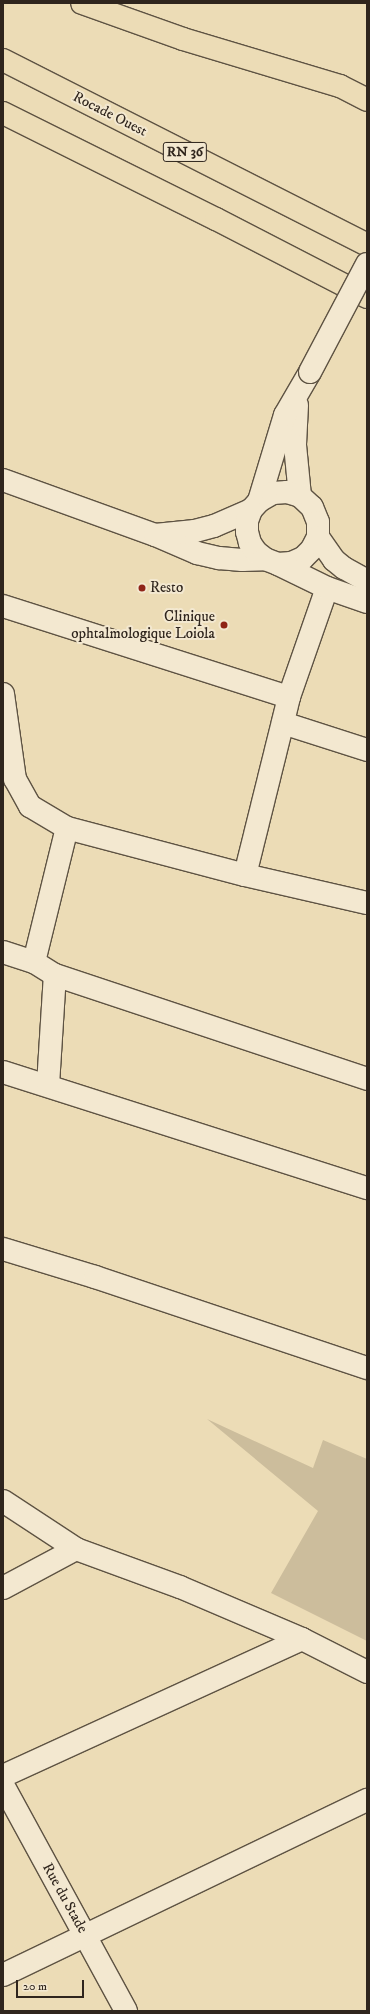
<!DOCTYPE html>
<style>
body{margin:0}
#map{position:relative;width:370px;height:2014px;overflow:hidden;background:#ecdcb6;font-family:"IM FELL DW Pica",serif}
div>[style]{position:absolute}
.green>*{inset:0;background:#ccbd9c}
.roads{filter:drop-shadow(1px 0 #5e5343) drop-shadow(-1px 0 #5e5343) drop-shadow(0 1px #5e5343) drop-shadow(0 -1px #5e5343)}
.minor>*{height:22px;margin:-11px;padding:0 11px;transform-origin:11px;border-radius:11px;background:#f3e8d0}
.tertiary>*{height:22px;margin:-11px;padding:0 11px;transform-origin:11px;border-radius:11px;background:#f3e8d0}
.trunk>*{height:22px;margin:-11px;padding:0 11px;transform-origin:11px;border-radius:11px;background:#ecdcb6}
.bridges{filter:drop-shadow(1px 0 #5e5343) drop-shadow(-1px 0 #5e5343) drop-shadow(0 1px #5e5343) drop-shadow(0 -1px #5e5343)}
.tertiary-bridge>*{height:22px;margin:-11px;padding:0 11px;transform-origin:11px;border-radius:11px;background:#f3e8d0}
.dots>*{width:11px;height:11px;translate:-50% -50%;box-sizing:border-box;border:2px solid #f3e8d0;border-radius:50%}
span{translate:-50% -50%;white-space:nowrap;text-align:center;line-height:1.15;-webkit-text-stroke:4px #f3e8d0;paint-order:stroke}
.shield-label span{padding:1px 3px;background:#f3e8d0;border:1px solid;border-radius:3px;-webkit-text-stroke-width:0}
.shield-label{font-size:14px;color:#2f251d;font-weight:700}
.street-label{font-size:15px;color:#2f251d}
.poi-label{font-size:15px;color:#2f251d}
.left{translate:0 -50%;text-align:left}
.right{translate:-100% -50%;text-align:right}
.frame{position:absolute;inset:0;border:4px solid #2f251d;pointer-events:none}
.scale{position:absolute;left:16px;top:1980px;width:68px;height:18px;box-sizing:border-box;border:2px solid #2f251d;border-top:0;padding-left:5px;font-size:12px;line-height:14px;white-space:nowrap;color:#2f251d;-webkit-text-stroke:3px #f3e8d0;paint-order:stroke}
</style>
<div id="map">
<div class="green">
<i style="clip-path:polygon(207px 1419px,313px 1468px,323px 1440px,367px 1459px,367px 1641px,271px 1593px,318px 1511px)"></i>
</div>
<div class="roads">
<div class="minor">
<i style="left:3px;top:606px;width:300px;rotate:17.7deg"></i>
<i style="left:3px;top:694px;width:86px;rotate:82deg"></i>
<i style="left:15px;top:779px;width:31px;rotate:61deg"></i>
<i style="left:30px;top:806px;width:43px;rotate:30.7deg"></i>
<i style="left:67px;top:828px;width:184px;rotate:14.8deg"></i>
<i style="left:245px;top:875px;width:125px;rotate:12.9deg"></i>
<i style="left:283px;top:723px;width:88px;rotate:17.8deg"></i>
<i style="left:245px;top:875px;width:183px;rotate:-76.1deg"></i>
<i style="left:289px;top:697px;width:115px;rotate:-70.8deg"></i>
<i style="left:3px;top:952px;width:33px;rotate:18deg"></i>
<i style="left:34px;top:962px;width:25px;rotate:32deg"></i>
<i style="left:55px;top:975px;width:329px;rotate:18.4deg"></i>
<i style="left:34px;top:962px;width:138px;rotate:-76.2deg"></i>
<i style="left:3px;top:1072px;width:382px;rotate:17.7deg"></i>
<i style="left:48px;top:1085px;width:110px;rotate:-86.4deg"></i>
<i style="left:3px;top:1249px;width:96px;rotate:16.9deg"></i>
<i style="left:95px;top:1277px;width:287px;rotate:18.5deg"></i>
<i style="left:3px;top:1501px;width:87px;rotate:33.3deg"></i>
<i style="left:76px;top:1549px;width:111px;rotate:20.1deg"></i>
<i style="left:180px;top:1587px;width:133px;rotate:23.1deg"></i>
<i style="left:302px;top:1639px;width:73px;rotate:26.9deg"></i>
<i style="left:3px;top:1588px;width:83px;rotate:-28.1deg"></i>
<i style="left:3px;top:1776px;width:329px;rotate:-24.6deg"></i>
<i style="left:3px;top:1785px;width:257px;rotate:61.4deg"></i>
<i style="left:3px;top:1975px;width:404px;rotate:-25.7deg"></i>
</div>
<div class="tertiary">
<i style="left:297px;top:405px;width:40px;rotate:92.9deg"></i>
<i style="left:295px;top:445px;width:51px;rotate:84.4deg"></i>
<i style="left:3px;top:480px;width:162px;rotate:19.9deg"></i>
<i style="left:155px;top:535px;width:46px;rotate:23.2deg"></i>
<i style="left:197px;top:553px;width:23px;rotate:13deg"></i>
<i style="left:219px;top:558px;width:23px;rotate:5deg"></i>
<i style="left:242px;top:560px;width:23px;rotate:-2deg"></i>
<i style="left:259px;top:501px;width:90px;rotate:-73.2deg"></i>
<i style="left:285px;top:415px;width:50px;rotate:-59.8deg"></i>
<i style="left:155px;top:535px;width:40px;rotate:-5.7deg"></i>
<i style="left:195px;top:531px;width:20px;rotate:-15deg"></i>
<i style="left:214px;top:526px;width:40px;rotate:-23.4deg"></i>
<i style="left:251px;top:510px;width:12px;rotate:-48deg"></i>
<i style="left:259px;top:501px;width:16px;rotate:-30deg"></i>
<i style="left:273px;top:493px;width:14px;rotate:-4deg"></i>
<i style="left:287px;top:492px;width:14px;rotate:17deg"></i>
<i style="left:300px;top:496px;width:16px;rotate:43deg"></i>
<i style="left:312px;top:507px;width:16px;rotate:68deg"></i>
<i style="left:318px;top:522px;width:15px;rotate:90deg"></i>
<i style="left:318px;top:537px;width:13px;rotate:117deg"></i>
<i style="left:312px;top:549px;width:13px;rotate:135deg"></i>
<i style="left:303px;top:558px;width:13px;rotate:157deg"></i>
<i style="left:291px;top:563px;width:13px;rotate:176deg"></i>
<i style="left:278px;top:564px;width:14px;rotate:-159deg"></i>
<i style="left:265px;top:559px;width:11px;rotate:-142deg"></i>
<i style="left:256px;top:552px;width:11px;rotate:-124deg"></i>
<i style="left:250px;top:543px;width:11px;rotate:-105deg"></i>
<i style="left:247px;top:532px;width:11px;rotate:-90deg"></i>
<i style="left:247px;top:521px;width:12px;rotate:-70deg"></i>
<i style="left:318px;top:537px;width:28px;rotate:55deg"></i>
<i style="left:334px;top:560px;width:13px;rotate:39deg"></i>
<i style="left:344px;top:568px;width:26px;rotate:29deg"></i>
<i style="left:278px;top:564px;width:55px;rotate:26.1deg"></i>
<i style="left:327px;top:588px;width:42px;rotate:19.3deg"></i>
</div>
<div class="trunk">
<i style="left:82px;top:3px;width:107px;rotate:19.6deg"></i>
<i style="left:183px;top:39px;width:164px;rotate:16.7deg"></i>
<i style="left:340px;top:86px;width:30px;rotate:27deg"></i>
<i style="left:3px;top:60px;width:408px;rotate:26.9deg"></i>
<i style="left:3px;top:113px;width:238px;rotate:26.5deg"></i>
<i style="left:216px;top:219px;width:170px;rotate:27.3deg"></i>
</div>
</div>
<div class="bridges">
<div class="tertiary-bridge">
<i style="left:310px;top:372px;width:122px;rotate:-62.2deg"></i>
</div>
</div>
<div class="dots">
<i style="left:142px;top:588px;background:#8f2418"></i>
<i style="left:224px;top:625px;background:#8f2418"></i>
</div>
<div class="shield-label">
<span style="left:185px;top:152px">RN 36</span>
</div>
<div class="street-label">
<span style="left:110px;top:114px;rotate:27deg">Rocade Ouest</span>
<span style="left:65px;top:1898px;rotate:61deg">Rue du Stade</span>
</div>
<div class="poi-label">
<span class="left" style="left:150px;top:588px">Resto</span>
<span class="right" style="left:215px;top:625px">Clinique<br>ophtalmologique Loiola</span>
</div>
<div class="frame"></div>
<div class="scale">20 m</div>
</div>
